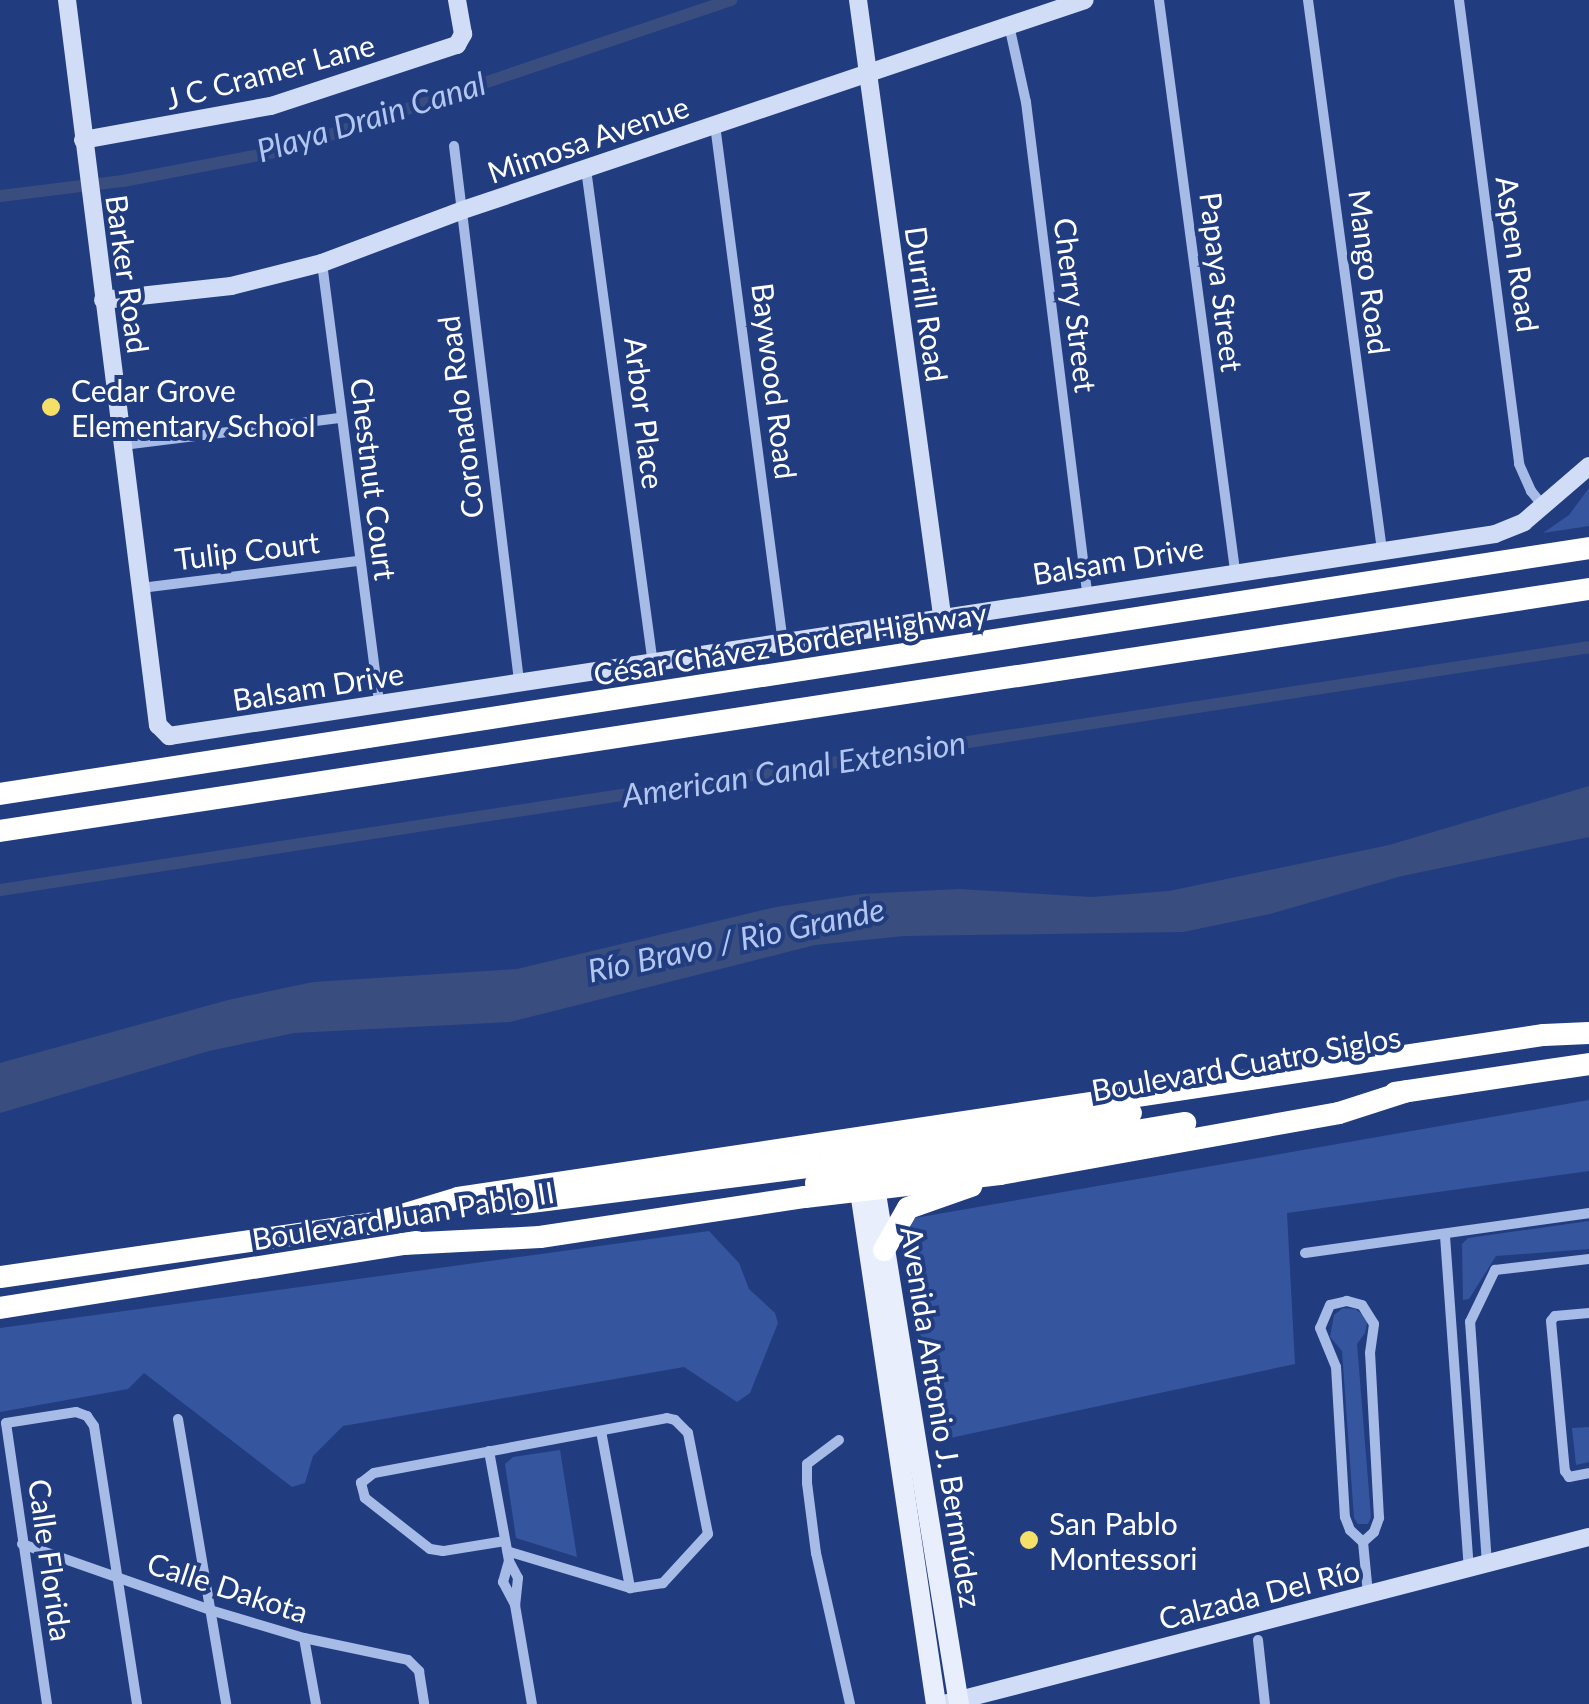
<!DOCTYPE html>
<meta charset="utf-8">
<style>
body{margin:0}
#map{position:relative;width:1589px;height:1704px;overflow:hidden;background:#213d80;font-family:Lato,sans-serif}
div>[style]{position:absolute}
.green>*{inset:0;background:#35559e}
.water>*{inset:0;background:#394e7f}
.canal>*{height:12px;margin:-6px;padding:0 6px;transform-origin:6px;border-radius:6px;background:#394e7f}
.street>*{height:10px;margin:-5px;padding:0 5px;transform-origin:5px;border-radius:5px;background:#a7bbe7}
.secondary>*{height:18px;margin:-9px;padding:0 9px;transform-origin:9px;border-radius:9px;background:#d1dcf6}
.primary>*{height:20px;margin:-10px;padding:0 10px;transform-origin:10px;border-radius:10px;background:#e9eefd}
.highway>*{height:22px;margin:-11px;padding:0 11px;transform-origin:11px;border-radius:11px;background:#fff}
.highway-bridge>*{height:22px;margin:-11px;padding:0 11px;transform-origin:11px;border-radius:11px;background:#fff}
.dots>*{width:28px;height:28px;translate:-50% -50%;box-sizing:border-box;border:5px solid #213d80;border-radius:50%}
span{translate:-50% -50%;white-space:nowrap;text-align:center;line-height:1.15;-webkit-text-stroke:8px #213d80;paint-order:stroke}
.street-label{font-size:30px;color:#fff}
.poi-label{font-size:30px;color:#fff}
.left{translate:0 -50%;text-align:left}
.water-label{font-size:32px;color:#b2c6ef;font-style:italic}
</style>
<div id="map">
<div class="green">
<i style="clip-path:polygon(1589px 488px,1589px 526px,1543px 533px,1569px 515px)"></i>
<i style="clip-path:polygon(1589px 1100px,1589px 1171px,1287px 1213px,1295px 1364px,936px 1441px,906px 1236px,915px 1218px)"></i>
<i style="clip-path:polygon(1589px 1221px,1589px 1249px,1496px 1256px,1469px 1299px,1463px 1300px,1462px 1244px,1468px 1238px)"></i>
<i style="clip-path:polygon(709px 1231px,739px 1263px,749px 1289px,775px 1313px,778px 1323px,750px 1393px,737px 1402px,684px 1367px,343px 1426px,313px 1456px,305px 1483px,292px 1487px,144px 1373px,128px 1389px,0 1412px,0 1328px)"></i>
<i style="clip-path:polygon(1343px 1308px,1355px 1309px,1368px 1318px,1365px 1333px,1357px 1344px,1371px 1517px,1368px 1524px,1358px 1524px,1354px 1518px,1342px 1351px,1330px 1337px,1334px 1315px)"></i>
<i style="clip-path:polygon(1589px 1427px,1589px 1462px,1576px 1465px,1572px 1428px)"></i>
<i style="clip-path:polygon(560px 1450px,577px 1557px,516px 1538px,505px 1464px,513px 1457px)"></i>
</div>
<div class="water">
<i style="clip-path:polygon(1589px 786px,1589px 837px,1402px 876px,1270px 914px,1183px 932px,904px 936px,815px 945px,510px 1022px,294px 1033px,209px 1051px,0 1113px,0 1063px,228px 1000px,313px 982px,517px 969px,776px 907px,861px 894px,959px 889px,1092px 897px,1169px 891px,1389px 845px)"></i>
</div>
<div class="canal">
<i style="left:0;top:196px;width:124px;rotate:-7deg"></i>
<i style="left:123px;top:181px;width:165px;rotate:-10.8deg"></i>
<i style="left:285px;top:150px;width:471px;rotate:-18.6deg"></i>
<i style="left:0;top:890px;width:1607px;rotate:-8.69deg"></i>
</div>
<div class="street">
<i style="left:1159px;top:0;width:575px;rotate:82.41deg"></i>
<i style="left:1308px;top:0;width:555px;rotate:82.34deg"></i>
<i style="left:1459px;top:0;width:468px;rotate:82.6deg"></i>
<i style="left:1519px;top:464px;width:30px;rotate:66deg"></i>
<i style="left:1531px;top:491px;width:21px;rotate:51deg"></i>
<i style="left:1009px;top:25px;width:79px;rotate:77.6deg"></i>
<i style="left:1026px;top:102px;width:495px;rotate:82.9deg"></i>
<i style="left:715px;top:125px;width:522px;rotate:82.52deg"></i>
<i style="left:454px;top:146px;width:539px;rotate:83.07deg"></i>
<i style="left:586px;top:169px;width:499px;rotate:82.3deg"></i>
<i style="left:322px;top:263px;width:443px;rotate:82.6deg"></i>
<i style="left:123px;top:445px;width:220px;rotate:-7.1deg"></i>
<i style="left:141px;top:588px;width:220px;rotate:-7.1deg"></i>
<i style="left:1445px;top:1236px;width:333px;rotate:85.9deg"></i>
<i style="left:1305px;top:1253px;width:287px;rotate:-8deg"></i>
<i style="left:1589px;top:1313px;width:34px;rotate:175deg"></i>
<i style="left:1555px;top:1316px;width:6px;rotate:129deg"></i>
<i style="left:1551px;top:1321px;width:151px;rotate:84.7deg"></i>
<i style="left:1565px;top:1471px;width:7px;rotate:56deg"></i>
<i style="left:1569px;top:1477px;width:20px;rotate:-11deg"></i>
<i style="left:178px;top:1419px;width:289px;rotate:80.4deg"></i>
<i style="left:601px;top:1431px;width:160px;rotate:79.5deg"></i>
<i style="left:839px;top:1440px;width:40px;rotate:143deg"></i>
<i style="left:807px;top:1464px;width:19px;rotate:90deg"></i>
<i style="left:807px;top:1483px;width:71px;rotate:82.7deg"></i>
<i style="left:816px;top:1553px;width:155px;rotate:77.3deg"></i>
<i style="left:489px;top:1451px;width:112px;rotate:79.7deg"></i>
<i style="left:509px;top:1561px;width:19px;rotate:62deg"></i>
<i style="left:518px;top:1578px;width:27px;rotate:96deg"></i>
<i style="left:515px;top:1605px;width:100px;rotate:80.3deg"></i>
<i style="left:505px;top:1541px;width:63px;rotate:170.8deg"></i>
<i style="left:443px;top:1551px;width:13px;rotate:-171deg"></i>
<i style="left:430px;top:1549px;width:83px;rotate:-141.9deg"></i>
<i style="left:365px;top:1498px;width:16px;rotate:-105deg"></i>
<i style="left:361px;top:1483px;width:16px;rotate:-38deg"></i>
<i style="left:374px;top:1473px;width:298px;rotate:-10.6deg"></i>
<i style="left:667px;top:1418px;width:8px;rotate:14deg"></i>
<i style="left:675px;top:1420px;width:18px;rotate:45deg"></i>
<i style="left:688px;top:1433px;width:103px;rotate:78.8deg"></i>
<i style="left:708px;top:1534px;width:67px;rotate:132.6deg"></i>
<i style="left:663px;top:1583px;width:33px;rotate:171deg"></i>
<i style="left:630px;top:1588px;width:128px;rotate:-163.3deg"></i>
<i style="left:1363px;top:1542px;width:15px;rotate:-42deg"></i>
<i style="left:1374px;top:1532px;width:15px;rotate:-70deg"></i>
<i style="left:1379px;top:1518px;width:165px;rotate:-93.1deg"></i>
<i style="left:1370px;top:1353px;width:29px;rotate:-82deg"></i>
<i style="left:1374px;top:1324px;width:22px;rotate:-122deg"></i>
<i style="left:1362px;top:1305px;width:16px;rotate:-165deg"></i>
<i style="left:1347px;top:1301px;width:17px;rotate:167deg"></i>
<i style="left:1330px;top:1305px;width:25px;rotate:113deg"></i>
<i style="left:1320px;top:1328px;width:42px;rotate:67.7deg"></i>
<i style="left:1336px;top:1367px;width:150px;rotate:86.6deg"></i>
<i style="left:1345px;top:1517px;width:14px;rotate:69deg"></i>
<i style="left:1350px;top:1530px;width:18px;rotate:43deg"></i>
<i style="left:1363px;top:1542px;width:52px;rotate:84.5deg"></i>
<i style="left:22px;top:1544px;width:199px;rotate:19.3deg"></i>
<i style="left:210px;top:1610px;width:98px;rotate:16.6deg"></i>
<i style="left:304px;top:1638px;width:106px;rotate:11.9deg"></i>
<i style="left:408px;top:1660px;width:16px;rotate:45deg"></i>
<i style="left:419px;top:1671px;width:33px;rotate:81deg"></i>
<i style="left:509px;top:1561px;width:22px;rotate:106deg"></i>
<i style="left:503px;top:1582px;width:26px;rotate:62deg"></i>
<i style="left:1487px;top:1564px;width:243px;rotate:-94deg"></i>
<i style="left:1470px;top:1322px;width:58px;rotate:-64.3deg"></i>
<i style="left:1495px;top:1270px;width:95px;rotate:-6.7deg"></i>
<i style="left:304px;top:1638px;width:67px;rotate:79.7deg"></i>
<i style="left:1258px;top:1640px;width:64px;rotate:83.8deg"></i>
<i style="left:47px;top:1704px;width:284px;rotate:-98.3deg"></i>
<i style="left:6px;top:1423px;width:71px;rotate:-8.9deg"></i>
<i style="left:76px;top:1412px;width:12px;rotate:20deg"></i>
<i style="left:87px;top:1416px;width:12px;rotate:55deg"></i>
<i style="left:94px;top:1426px;width:281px;rotate:81.2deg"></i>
</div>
<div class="secondary">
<i style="left:67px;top:0;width:731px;rotate:82.85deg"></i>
<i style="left:158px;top:725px;width:16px;rotate:45deg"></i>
<i style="left:169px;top:736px;width:1341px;rotate:-8.66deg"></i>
<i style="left:1495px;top:534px;width:31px;rotate:-22deg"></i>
<i style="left:1524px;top:522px;width:86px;rotate:-40.7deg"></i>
<i style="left:858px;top:0;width:621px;rotate:82.22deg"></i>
<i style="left:83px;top:140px;width:191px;rotate:-10.3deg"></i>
<i style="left:271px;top:106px;width:196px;rotate:-18.2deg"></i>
<i style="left:457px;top:45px;width:13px;rotate:-61deg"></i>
<i style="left:463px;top:34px;width:35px;rotate:-100deg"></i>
<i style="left:103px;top:300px;width:129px;rotate:-6.2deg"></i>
<i style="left:231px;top:286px;width:94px;rotate:-14.2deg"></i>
<i style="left:322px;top:263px;width:151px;rotate:-20.6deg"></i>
<i style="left:463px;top:210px;width:656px;rotate:-18.66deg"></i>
<i style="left:944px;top:1704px;width:666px;rotate:-14.52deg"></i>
</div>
<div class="primary">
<i style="left:873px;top:1175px;width:536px;rotate:80.77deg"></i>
<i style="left:858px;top:1178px;width:532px;rotate:81.57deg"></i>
</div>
<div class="highway">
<i style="left:0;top:794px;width:1608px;rotate:-8.8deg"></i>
<i style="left:0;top:831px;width:1607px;rotate:-8.66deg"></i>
<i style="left:1395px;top:1093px;width:196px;rotate:-8.5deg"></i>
<i style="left:913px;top:1150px;width:221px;rotate:-9.6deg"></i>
<i style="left:916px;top:1168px;width:273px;rotate:-9.5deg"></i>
<i style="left:515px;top:1204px;width:302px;rotate:-7.2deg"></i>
<i style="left:382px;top:1221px;width:79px;rotate:-16.8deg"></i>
<i style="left:458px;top:1198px;width:1098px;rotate:-8.54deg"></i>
<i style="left:1544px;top:1035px;width:45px;rotate:-2.5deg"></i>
<i style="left:403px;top:1244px;width:137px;rotate:-2.9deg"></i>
<i style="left:540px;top:1237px;width:268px;rotate:-8.6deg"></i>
<i style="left:805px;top:1197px;width:196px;rotate:-6.7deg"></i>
<i style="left:1000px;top:1174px;width:344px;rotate:-10.2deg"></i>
<i style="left:1339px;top:1113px;width:71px;rotate:-17.9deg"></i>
<i style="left:884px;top:1250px;width:48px;rotate:-60.3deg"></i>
<i style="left:908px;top:1208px;width:67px;rotate:-19.2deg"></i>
<i style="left:0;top:1277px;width:398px;rotate:-8.2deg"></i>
<i style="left:0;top:1308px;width:422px;rotate:-9deg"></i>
</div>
<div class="highway-bridge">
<i style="left:815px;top:1166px;width:99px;rotate:-9.3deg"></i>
<i style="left:816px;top:1183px;width:101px;rotate:-8.5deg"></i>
</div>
<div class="dots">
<i style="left:51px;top:407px;background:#f4df69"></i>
<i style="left:1029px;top:1540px;background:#f4df69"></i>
</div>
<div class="street-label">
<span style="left:270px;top:71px;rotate:-15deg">J C Cramer Lane</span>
<span style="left:588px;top:139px;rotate:-19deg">Mimosa Avenue</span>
<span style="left:1518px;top:254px;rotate:82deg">Aspen Road</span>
<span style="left:1370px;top:272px;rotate:83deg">Mango Road</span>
<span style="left:128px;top:274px;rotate:82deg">Barker Road</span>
<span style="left:1222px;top:282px;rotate:83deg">Papaya Street</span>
<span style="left:927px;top:304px;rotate:82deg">Durrill Road</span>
<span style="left:1076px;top:305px;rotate:83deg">Cherry Street</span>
<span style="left:775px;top:381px;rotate:83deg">Baywood Road</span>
<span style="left:645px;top:413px;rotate:83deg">Arbor Place</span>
<span style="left:460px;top:417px;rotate:-97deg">Coronado Road</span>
<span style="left:374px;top:479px;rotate:83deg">Chestnut Court</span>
<span style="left:247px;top:550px;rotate:-7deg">Tulip Court</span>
<span style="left:1118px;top:560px;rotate:-9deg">Balsam Drive</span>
<span style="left:790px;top:643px;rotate:-9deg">César Chávez Border Highway</span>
<span style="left:318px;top:686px;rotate:-9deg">Balsam Drive</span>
<span style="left:1246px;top:1063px;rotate:-10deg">Boulevard Cuatro Siglos</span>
<span style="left:403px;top:1215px;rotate:-9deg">Boulevard Juan Pablo II</span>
<span style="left:942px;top:1417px;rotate:81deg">Avenida Antonio J. Bermúdez</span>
<span style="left:51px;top:1560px;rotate:82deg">Calle Florida</span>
<span style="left:228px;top:1587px;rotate:18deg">Calle Dakota</span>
<span style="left:1259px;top:1594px;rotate:-14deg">Calzada Del Río</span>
</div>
<div class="poi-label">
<span class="left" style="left:71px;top:407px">Cedar Grove<br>Elementary School</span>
<span class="left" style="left:1049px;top:1540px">San Pablo<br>Montessori</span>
</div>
<div class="water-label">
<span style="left:371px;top:117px;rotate:-17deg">Playa Drain Canal</span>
<span style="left:794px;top:769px;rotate:-9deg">American Canal Extension</span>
<span style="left:736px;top:940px;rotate:-12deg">Río Bravo / Rio Grande</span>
</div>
</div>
